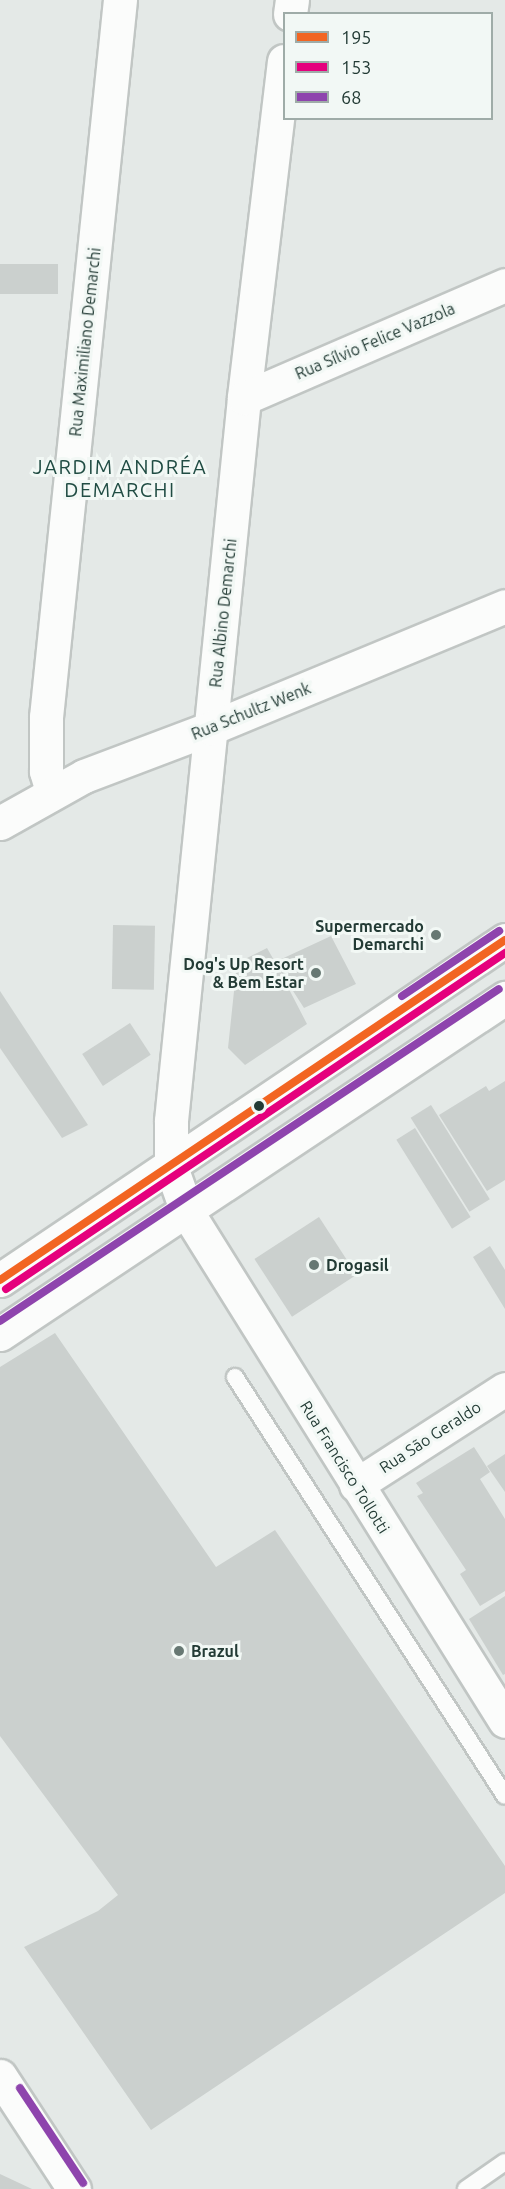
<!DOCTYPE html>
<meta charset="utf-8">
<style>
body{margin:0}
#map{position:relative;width:505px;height:2189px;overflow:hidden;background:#e4e9e7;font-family:Ubuntu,sans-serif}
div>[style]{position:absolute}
.building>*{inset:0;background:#cbd0ce;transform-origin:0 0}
.roads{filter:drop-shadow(2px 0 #c1c6c4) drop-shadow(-2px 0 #c1c6c4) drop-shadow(0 2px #c1c6c4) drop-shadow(0 -2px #c1c6c4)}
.lane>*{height:16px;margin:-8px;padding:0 8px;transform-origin:8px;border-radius:8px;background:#fbfcfb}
.street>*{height:33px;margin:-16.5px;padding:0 16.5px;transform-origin:16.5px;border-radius:16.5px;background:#fbfcfb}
.secondary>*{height:33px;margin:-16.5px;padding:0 16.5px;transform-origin:16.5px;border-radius:16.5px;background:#fbfcfb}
.bus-1>*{height:8px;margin:-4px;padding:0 4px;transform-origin:4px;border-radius:4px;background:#f26522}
.bus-2>*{height:8px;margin:-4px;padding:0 4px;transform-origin:4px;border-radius:4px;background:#e5007d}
.bus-3>*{height:8px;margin:-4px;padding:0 4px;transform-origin:4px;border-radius:4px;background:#8e44ad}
.dots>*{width:16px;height:16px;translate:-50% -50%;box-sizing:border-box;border:3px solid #f2f8f5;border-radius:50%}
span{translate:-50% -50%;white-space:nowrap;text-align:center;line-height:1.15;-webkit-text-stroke:6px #f2f8f5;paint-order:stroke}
.street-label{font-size:16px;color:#233b35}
.poi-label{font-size:16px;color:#233b35;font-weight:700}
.right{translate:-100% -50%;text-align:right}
.left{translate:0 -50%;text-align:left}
.quarter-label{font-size:20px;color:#204c43;letter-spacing:1.5px}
.legend{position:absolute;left:283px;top:12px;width:210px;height:108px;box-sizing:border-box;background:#f2f8f5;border:2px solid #9faca8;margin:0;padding:8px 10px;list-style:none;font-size:18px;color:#233b35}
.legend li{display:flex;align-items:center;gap:12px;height:30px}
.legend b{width:30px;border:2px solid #9faca8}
</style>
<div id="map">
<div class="building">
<i style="left:0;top:264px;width:58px;height:30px"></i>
<i style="left:113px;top:925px;width:42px;height:64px;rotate:1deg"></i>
<i style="clip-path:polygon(331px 936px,356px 984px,304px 1008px,277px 966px,307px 1024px,245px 1065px,228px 1048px,237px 963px,267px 948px,275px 962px)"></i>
<i style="clip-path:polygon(0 991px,88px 1125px,62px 1138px,0 1048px)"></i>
<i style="left:130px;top:1023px;width:38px;height:57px;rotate:57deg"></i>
<i style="clip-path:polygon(505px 1081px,505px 1180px,487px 1191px,439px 1115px,486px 1086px,489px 1091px)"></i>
<i style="left:431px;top:1105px;width:111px;height:24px;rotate:58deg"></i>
<i style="left:415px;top:1128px;width:105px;height:22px;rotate:58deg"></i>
<i style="left:319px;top:1217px;width:69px;height:77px;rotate:57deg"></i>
<i style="clip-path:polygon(490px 1246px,505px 1270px,505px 1309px,473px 1257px)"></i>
<i style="clip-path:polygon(55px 1333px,216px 1567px,275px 1530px,505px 1866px,505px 1893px,151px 2130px,24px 1947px,98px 1911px,118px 1895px,0 1736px,0 1367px)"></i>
<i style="clip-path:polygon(474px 1447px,490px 1472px,480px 1479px,505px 1519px,505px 1591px,480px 1606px,460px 1574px,466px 1570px,417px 1496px,423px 1493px,416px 1483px)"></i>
<i style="clip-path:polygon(505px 1454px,505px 1492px,487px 1466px)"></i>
<i style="clip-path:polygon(505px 1596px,505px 1674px,503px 1675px,469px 1619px)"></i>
<i style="clip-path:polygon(0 2174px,32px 2189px,0 2189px)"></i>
</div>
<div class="roads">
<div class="lane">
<i style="left:235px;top:1377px;width:498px;rotate:57.2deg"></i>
<i style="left:466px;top:2189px;width:47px;rotate:-34.7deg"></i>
</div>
<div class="street">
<i style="left:290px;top:14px;width:14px;rotate:-82deg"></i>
<i style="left:284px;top:61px;width:339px;rotate:96.8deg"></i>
<i style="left:244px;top:398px;width:727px;rotate:95.77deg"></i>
<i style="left:171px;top:1121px;width:46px;rotate:90deg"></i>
<i style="left:171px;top:1167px;width:48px;rotate:70.4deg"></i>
<i style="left:187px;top:1212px;width:600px;rotate:58deg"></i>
<i style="left:244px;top:398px;width:284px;rotate:-23.4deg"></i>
<i style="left:52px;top:791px;width:21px;rotate:-107deg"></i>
<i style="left:46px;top:771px;width:54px;rotate:-90deg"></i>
<i style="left:46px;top:717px;width:721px;rotate:-84.11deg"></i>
<i style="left:0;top:823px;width:96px;rotate:-29.2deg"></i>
<i style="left:84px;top:776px;width:136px;rotate:-20.7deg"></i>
<i style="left:211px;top:728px;width:318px;rotate:-22.5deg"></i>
<i style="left:356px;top:1485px;width:177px;rotate:-32.8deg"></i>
<i style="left:0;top:2076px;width:135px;rotate:56.8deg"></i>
</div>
<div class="secondary">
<i style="left:0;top:1280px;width:609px;rotate:-33.95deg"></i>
<i style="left:0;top:1334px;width:607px;rotate:-33.64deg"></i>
</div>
</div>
<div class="bus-1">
<i style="left:0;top:1280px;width:609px;rotate:-33.95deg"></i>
</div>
<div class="bus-2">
<i style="left:6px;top:1289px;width:602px;rotate:-33.95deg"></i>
</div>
<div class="bus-3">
<i style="left:402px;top:996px;width:117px;rotate:-33.8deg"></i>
<i style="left:0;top:1321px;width:599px;rotate:-33.64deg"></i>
<i style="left:20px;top:2088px;width:114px;rotate:56.4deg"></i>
</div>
<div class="dots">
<i style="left:436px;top:935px;background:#677873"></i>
<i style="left:316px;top:973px;background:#677873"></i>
<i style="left:259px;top:1106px;background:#233b35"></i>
<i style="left:314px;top:1265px;background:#677873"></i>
<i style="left:179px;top:1651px;background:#677873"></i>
</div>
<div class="street-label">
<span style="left:375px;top:341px;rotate:-23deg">Rua Sílvio Felice Vazzola</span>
<span style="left:85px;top:342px;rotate:-84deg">Rua Maximiliano Demarchi</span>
<span style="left:223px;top:613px;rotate:-84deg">Rua Albino Demarchi</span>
<span style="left:251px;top:711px;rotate:-22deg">Rua Schultz Wenk</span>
<span style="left:430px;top:1437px;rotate:-33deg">Rua São Geraldo</span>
<span style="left:345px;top:1467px;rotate:58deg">Rua Francisco Tollotti</span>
</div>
<div class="poi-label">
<span class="right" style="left:424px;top:935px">Supermercado<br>Demarchi</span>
<span class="right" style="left:304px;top:973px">Dog's Up Resort<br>&amp; Bem Estar</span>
<span class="left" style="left:326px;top:1265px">Drogasil</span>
<span class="left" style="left:191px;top:1651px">Brazul</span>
</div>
<div class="quarter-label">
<span style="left:120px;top:478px">JARDIM ANDRÉA<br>DEMARCHI</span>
</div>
<ul class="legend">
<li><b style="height:8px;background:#f26522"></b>195</li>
<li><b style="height:8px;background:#e5007d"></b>153</li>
<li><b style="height:8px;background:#8e44ad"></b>68</li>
</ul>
</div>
